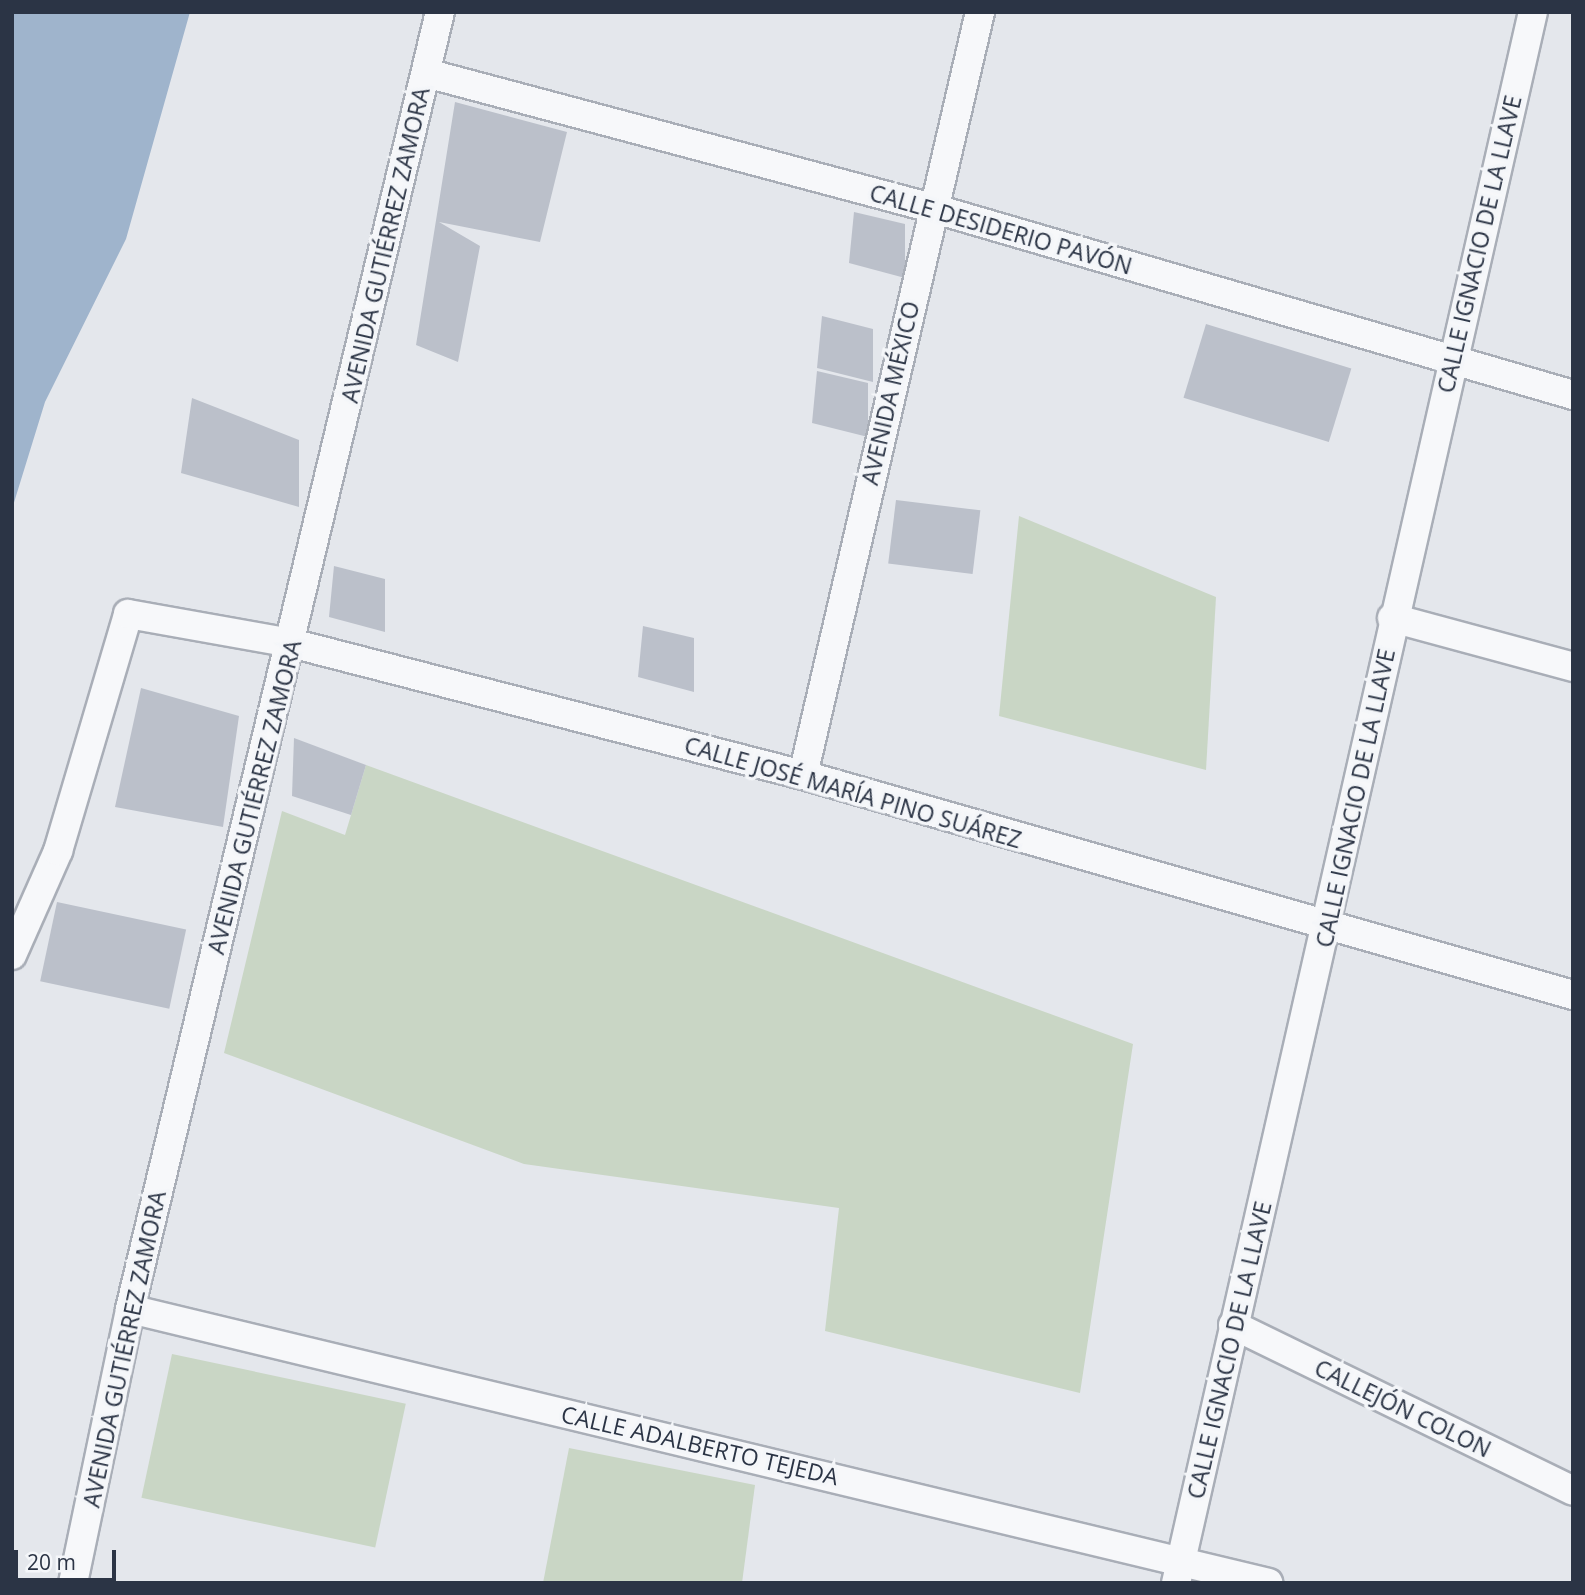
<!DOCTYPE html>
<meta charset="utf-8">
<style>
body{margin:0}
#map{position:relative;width:1585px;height:1595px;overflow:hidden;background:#e4e7ec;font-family:"Open Sans",sans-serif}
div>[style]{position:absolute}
.green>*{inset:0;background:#c9d6c5;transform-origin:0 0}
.water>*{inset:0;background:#9fb4cc}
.building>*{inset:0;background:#bbc0ca;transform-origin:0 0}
.roads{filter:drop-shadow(2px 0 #a9aeb7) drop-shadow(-2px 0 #a9aeb7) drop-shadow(0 2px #a9aeb7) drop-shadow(0 -2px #a9aeb7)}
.minor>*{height:28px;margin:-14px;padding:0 14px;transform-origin:14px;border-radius:14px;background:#f7f8fa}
span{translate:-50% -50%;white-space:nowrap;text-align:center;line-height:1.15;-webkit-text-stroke:7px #f4f6f9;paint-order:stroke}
.street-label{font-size:23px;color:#2b3445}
.frame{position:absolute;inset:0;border:14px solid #2b3445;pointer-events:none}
.scale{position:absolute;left:14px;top:1550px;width:102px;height:32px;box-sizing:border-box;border:4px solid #2b3445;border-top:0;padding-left:9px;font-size:21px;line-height:24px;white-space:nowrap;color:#2b3445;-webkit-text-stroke:5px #f4f6f9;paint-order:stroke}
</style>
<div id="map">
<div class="green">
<i style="clip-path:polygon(1019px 516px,1216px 597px,1206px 770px,999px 716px)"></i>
<i style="clip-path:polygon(366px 765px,1133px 1044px,1080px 1393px,825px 1331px,839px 1208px,524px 1164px,224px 1053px,282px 811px,345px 835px)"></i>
<i style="left:172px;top:1354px;width:239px;height:147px;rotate:12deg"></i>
<i style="clip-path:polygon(569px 1448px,755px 1485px,742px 1583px,543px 1583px)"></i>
</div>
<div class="water">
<i style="clip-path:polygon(12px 12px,190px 12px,126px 239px,45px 402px,12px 509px)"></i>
</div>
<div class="building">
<i style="clip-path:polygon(455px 102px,567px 132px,540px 242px,439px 222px,480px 246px,458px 362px,416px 345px)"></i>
<i style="clip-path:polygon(854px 212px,905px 224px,905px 278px,849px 263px)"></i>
<i style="clip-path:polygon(822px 316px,873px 329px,873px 382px,817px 368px)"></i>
<i style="left:1206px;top:324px;width:152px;height:77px;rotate:17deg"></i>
<i style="clip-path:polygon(817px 371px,868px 383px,868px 437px,812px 423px)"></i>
<i style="clip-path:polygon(192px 398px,299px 440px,299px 507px,181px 473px)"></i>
<i style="left:896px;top:500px;width:85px;height:64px;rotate:7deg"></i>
<i style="clip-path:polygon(334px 566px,385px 579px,385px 632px,329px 617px)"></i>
<i style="clip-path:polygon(643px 626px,694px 638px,694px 692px,638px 677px)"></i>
<i style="clip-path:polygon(141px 688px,239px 716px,223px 827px,115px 807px)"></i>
<i style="clip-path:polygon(294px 738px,366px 765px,351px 815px,292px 796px)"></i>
<i style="left:57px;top:902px;width:132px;height:81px;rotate:12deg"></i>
</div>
<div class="roads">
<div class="minor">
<i style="left:426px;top:73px;width:524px;rotate:14.94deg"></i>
<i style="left:932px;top:208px;width:668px;rotate:16.26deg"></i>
<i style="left:1392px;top:618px;width:188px;rotate:15.1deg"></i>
<i style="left:803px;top:775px;width:783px;rotate:-76.94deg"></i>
<i style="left:12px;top:955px;width:114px;rotate:-66.1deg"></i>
<i style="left:58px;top:851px;width:247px;rotate:-73.5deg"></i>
<i style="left:128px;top:614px;width:166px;rotate:10.1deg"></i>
<i style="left:291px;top:643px;width:529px;rotate:14.46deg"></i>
<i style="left:803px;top:775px;width:801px;rotate:15.95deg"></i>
<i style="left:130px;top:1309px;width:1171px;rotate:13.53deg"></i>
<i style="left:1233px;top:1325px;width:378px;rotate:26deg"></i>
<i style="left:73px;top:1583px;width:280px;rotate:-78.2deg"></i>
<i style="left:130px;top:1309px;width:1334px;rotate:-76.56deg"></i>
<i style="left:1176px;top:1583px;width:1611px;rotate:-77.2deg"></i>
</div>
</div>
<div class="street-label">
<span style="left:1001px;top:229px;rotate:16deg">CALLE DESIDERIO PAVÓN</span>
<span style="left:1479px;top:244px;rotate:-77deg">CALLE IGNACIO DE LA LLAVE</span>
<span style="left:385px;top:245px;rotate:-77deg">AVENIDA GUTIÉRREZ ZAMORA</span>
<span style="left:890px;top:393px;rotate:-77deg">AVENIDA MÉXICO</span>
<span style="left:853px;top:792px;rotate:16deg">CALLE JOSÉ MARÍA PINO SUÁREZ</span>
<span style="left:254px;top:797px;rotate:-76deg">AVENIDA GUTIÉRREZ ZAMORA</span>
<span style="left:1355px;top:798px;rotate:-78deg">CALLE IGNACIO DE LA LLAVE</span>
<span style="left:124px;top:1349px;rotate:-78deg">AVENIDA GUTIÉRREZ ZAMORA</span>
<span style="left:1229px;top:1350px;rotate:-77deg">CALLE IGNACIO DE LA LLAVE</span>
<span style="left:1403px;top:1408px;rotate:26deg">CALLEJÓN COLON</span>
<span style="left:700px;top:1445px;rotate:13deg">CALLE ADALBERTO TEJEDA</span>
</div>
<div class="frame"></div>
<div class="scale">20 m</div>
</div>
